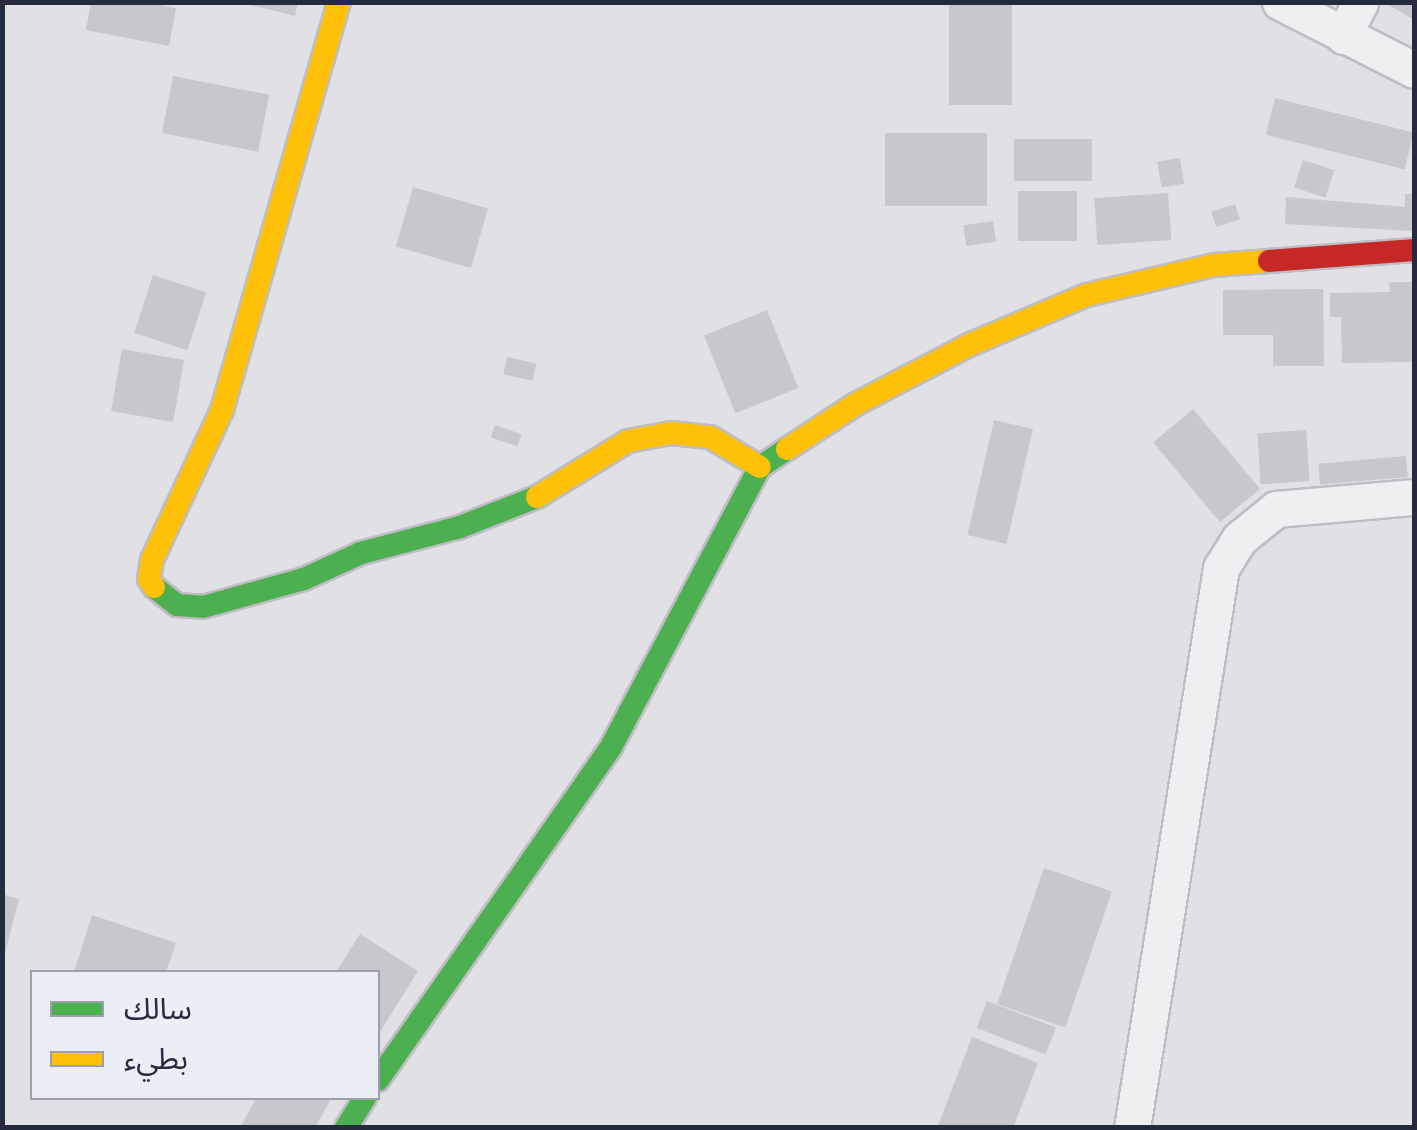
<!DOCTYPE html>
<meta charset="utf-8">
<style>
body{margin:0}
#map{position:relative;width:1417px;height:1130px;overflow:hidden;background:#e0e0e5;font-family:Quicksand,"Noto Sans Arabic",sans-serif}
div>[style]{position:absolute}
.building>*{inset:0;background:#c7c7cd;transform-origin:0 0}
.roads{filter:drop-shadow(2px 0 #bdbdc3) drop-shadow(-2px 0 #bdbdc3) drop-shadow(0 2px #bdbdc3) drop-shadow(0 -2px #bdbdc3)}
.street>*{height:35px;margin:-17.5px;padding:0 17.5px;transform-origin:17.5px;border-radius:17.5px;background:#efeff2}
.fast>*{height:22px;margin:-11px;padding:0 11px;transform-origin:11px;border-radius:11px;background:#4caf50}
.slow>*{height:22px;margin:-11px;padding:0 11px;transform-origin:11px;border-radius:11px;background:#ffc107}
.jam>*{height:22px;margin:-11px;padding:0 11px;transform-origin:11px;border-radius:11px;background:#c62828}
span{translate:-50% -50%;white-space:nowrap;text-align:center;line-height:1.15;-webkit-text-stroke:9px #eceef5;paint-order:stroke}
.frame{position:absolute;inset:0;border:5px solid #262a3f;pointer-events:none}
.legend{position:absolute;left:30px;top:970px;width:350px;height:130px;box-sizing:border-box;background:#eceef5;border:2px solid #9da0ac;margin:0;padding:12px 18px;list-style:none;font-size:30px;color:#262a3f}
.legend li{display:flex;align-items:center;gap:20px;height:50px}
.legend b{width:50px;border:2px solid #9da0ac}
</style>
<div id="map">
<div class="building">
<i style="clip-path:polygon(91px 2px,145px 2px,176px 8px,169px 46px,86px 30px)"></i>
<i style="clip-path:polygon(239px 2px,298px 2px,295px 16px)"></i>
<i style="left:949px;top:2px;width:63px;height:103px"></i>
<i style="clip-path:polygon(1384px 2px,1414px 2px,1414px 20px)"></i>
<i style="left:173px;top:76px;width:98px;height:58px;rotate:11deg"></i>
<i style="left:1275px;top:98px;width:143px;height:38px;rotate:14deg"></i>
<i style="left:885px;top:133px;width:102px;height:73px"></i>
<i style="left:1014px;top:139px;width:78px;height:42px"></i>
<i style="left:1180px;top:158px;width:26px;height:23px;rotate:81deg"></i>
<i style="left:1303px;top:160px;width:33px;height:29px;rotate:18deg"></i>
<i style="left:413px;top:187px;width:78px;height:62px;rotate:16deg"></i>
<i style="left:1018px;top:191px;width:59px;height:50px"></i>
<i style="left:1168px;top:193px;width:47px;height:74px;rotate:86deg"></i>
<i style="clip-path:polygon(1405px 194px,1414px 194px,1414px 231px,1285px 224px,1286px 197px,1405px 207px)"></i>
<i style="left:1235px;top:204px;width:16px;height:25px;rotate:72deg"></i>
<i style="left:993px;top:221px;width:21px;height:30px;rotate:82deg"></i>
<i style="left:153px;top:275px;width:56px;height:61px;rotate:18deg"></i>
<i style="clip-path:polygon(1389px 282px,1414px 282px,1414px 362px,1342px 363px,1341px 317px,1330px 317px,1330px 293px,1390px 292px)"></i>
<i style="clip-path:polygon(1323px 289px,1324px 366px,1273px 366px,1273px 335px,1223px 335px,1223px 290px)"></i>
<i style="left:767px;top:310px;width:84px;height:68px;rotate:68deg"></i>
<i style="left:122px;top:349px;width:63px;height:63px;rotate:10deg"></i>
<i style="left:507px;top:357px;width:30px;height:18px;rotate:12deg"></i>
<i style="left:1193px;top:409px;width:104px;height:52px;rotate:50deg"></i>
<i style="left:994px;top:420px;width:40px;height:118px;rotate:13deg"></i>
<i style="left:495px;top:425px;width:28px;height:13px;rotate:19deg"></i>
<i style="left:1306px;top:430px;width:51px;height:49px;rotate:86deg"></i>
<i style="left:1406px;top:456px;width:21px;height:88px;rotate:85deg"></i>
<i style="left:1044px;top:868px;width:72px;height:144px;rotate:19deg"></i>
<i style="clip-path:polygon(2px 894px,19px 899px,4px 957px,2px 957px)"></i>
<i style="clip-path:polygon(92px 915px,176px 943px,166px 972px,74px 972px)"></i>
<i style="clip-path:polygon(360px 934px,418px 971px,378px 1035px,378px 972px,336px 972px)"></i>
<i style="left:987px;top:1001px;width:74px;height:29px;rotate:21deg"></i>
<i style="clip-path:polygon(972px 1037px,1038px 1063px,1013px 1128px,937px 1128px)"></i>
<i style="clip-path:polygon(256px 1098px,324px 1098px,330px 1101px,315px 1128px,240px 1128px)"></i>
</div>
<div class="roads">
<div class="street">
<i style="left:1280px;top:2px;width:150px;rotate:26.9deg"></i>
<i style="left:1343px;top:36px;width:38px;rotate:-63deg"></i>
<i style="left:1132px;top:1128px;width:567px;rotate:-80.97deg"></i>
<i style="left:1221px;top:568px;width:34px;rotate:-58deg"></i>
<i style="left:1239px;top:539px;width:48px;rotate:-39deg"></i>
<i style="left:1276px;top:509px;width:139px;rotate:-5deg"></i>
</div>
<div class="fast">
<i style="left:154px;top:587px;width:29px;rotate:38deg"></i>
<i style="left:177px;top:605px;width:26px;rotate:4deg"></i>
<i style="left:203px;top:607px;width:105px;rotate:-15.5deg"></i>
<i style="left:304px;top:579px;width:63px;rotate:-24.5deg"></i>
<i style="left:361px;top:553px;width:102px;rotate:-14.7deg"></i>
<i style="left:460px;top:527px;width:83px;rotate:-21.3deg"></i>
<i style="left:378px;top:1080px;width:406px;rotate:-55deg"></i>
<i style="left:611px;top:747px;width:317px;rotate:-62deg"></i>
<i style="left:760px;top:467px;width:32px;rotate:-34deg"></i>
<i style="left:346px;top:1128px;width:36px;rotate:-58deg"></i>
</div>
<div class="slow">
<i style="left:787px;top:449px;width:82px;rotate:-33.1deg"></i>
<i style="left:856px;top:404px;width:127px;rotate:-27.6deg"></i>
<i style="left:969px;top:345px;width:128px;rotate:-23deg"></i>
<i style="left:1087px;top:295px;width:130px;rotate:-13.3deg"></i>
<i style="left:1214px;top:265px;width:55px;rotate:-4.2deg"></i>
<i style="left:537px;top:497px;width:107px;rotate:-31.6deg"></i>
<i style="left:628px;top:441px;width:44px;rotate:-10.5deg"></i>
<i style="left:671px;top:433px;width:39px;rotate:6deg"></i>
<i style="left:710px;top:437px;width:58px;rotate:31deg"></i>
<i style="left:154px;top:587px;width:9px;rotate:-122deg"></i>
<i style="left:149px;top:579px;width:19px;rotate:-81deg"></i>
<i style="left:152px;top:560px;width:166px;rotate:-65deg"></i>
<i style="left:222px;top:410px;width:424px;rotate:-74deg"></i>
</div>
<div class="jam">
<i style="left:1269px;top:261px;width:145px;rotate:-4.3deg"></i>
</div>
</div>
<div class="frame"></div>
<ul class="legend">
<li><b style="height:12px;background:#4caf50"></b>سالك</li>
<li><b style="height:12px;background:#ffc107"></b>بطيء</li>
</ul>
</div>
